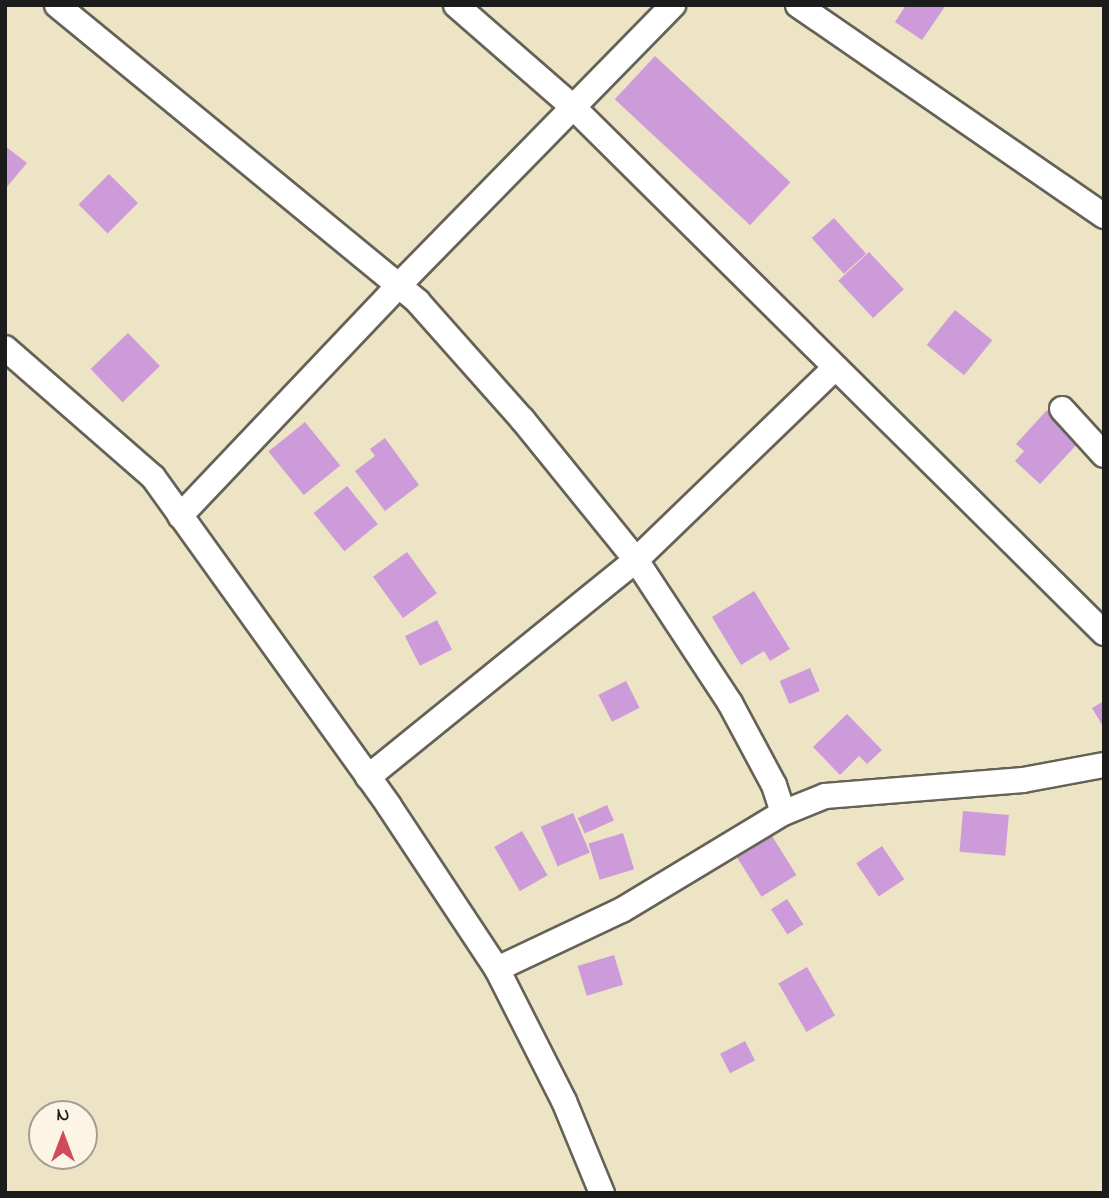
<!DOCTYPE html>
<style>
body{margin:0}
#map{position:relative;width:1109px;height:1198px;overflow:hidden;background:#ece4c4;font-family:"Indie Flower",sans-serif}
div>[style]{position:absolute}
.building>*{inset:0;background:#cd9bd9;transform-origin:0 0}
.roads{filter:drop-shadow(2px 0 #656257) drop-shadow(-2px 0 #656257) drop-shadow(0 2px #656257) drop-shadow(0 -2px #656257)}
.minor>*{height:24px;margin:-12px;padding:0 12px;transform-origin:12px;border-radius:12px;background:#fff}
span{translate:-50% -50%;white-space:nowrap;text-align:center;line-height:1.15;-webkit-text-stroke:5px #fcf5e5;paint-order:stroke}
.frame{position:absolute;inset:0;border:7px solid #1c1c1c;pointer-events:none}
.north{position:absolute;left:28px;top:1100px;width:70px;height:70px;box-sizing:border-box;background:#fcf5e5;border:2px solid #a29e95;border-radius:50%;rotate:0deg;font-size:19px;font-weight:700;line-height:28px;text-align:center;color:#1c1c1c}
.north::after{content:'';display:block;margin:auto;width:24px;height:32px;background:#d1495b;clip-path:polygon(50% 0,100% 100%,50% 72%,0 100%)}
</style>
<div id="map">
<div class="building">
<i style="clip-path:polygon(906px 5px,946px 5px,922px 40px,895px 22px)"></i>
<i style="left:655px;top:56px;width:185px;height:59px;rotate:43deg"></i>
<i style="clip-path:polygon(5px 146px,27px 163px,5px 189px)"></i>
<i style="left:109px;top:174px;width:41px;height:43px;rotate:45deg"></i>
<i style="left:834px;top:218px;width:48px;height:30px;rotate:48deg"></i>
<i style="left:869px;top:252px;width:51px;height:42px;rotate:47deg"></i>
<i style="left:955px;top:310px;width:48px;height:45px;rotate:39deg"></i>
<i style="left:128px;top:333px;width:46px;height:52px;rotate:46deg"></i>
<i style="clip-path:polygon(1047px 410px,1081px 440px,1040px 484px,1015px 461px,1024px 451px,1016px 444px)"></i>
<i style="left:305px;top:422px;width:56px;height:47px;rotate:51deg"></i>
<i style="clip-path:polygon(385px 438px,419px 485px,385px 511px,355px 471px,375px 456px,370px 449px)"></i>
<i style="left:347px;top:486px;width:49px;height:43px;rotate:51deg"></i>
<i style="left:407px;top:552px;width:51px;height:42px;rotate:54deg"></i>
<i style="clip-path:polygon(754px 591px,790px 649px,770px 661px,764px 651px,741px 665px,712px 617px)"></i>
<i style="left:437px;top:620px;width:33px;height:36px;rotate:63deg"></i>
<i style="left:810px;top:668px;width:25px;height:33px;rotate:67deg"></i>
<i style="left:626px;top:681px;width:30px;height:31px;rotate:63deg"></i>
<i style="clip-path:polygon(1104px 701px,1104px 728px,1092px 708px)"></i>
<i style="clip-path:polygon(847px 714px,882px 750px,867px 764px,859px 756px,840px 775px,813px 747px)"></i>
<i style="left:607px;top:805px;width:17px;height:32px;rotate:66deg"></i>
<i style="left:963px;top:811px;width:46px;height:41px;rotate:5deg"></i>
<i style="left:573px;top:813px;width:43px;height:35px;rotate:67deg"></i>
<i style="left:522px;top:831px;width:51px;height:32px;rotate:60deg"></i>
<i style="left:623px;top:833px;width:38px;height:36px;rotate:73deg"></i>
<i style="left:772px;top:836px;width:46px;height:41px;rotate:58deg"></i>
<i style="left:882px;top:846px;width:40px;height:31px;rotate:56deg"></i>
<i style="left:787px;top:899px;width:30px;height:19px;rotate:57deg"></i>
<i style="left:614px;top:955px;width:31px;height:38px;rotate:73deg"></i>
<i style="left:807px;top:967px;width:56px;height:33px;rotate:60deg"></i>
<i style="left:745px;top:1041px;width:22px;height:28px;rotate:63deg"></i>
</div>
<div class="roads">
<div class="minor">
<i style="left:57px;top:5px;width:467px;rotate:39.4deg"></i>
<i style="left:418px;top:302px;width:157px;rotate:48.4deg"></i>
<i style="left:522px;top:419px;width:181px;rotate:51deg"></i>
<i style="left:636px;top:560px;width:171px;rotate:56.7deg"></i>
<i style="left:730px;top:703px;width:93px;rotate:61.8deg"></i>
<i style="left:774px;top:785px;width:29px;rotate:72deg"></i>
<i style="left:456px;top:5px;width:157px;rotate:41.1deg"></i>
<i style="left:574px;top:108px;width:746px;rotate:44.73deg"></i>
<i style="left:798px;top:5px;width:372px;rotate:34.6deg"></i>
<i style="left:5px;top:348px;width:196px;rotate:41.1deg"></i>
<i style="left:153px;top:477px;width:405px;rotate:54.3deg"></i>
<i style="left:389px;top:806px;width:196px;rotate:56.5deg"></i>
<i style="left:497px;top:969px;width:138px;rotate:-25.3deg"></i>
<i style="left:622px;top:910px;width:188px;rotate:-31.1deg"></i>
<i style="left:783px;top:813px;width:45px;rotate:-22deg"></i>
<i style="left:825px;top:796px;width:199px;rotate:-4.6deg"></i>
<i style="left:1023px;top:780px;width:82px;rotate:-10.5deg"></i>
<i style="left:1062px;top:409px;width:62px;rotate:47.6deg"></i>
<i style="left:180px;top:516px;width:318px;rotate:-46.5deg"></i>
<i style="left:399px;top:285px;width:392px;rotate:-45.6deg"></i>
<i style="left:368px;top:777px;width:345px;rotate:-39deg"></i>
<i style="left:636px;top:560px;width:277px;rotate:-44deg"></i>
<i style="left:497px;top:969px;width:148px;rotate:63.1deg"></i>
<i style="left:564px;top:1101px;width:100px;rotate:67.6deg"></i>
</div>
</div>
<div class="frame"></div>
<div class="north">N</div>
</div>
